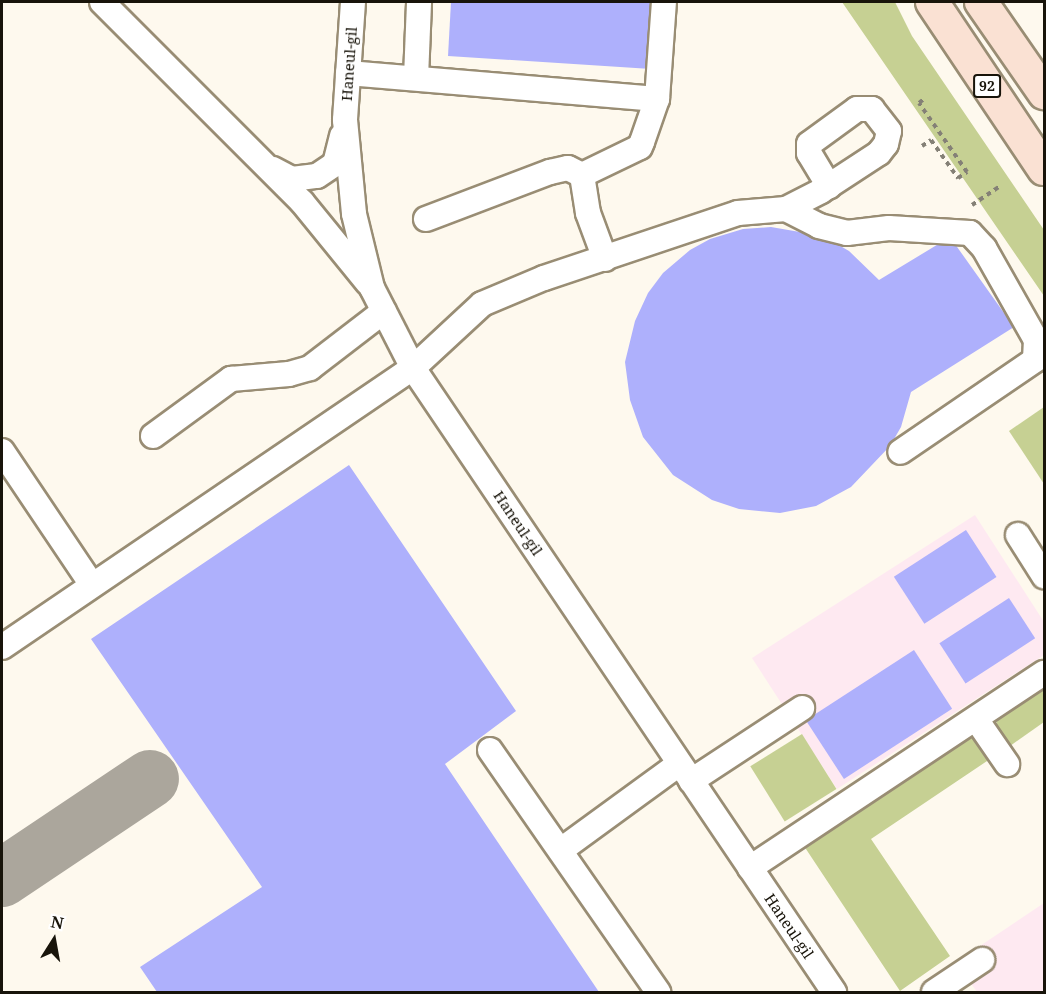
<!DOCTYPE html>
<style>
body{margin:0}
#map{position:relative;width:1046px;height:994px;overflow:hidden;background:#fef9ee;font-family:"Noto Serif",serif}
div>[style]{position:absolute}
.industrial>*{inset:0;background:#fee9f1}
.green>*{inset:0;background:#c6d093;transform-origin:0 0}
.taxiway>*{height:58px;margin:-29px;padding:0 29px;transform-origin:29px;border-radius:29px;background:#aba69c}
.building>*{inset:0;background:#aeb0fc;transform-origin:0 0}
.path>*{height:4px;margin-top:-2px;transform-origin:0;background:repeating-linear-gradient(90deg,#848076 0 4.5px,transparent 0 9px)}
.roads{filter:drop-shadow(2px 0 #998d74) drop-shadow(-2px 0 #998d74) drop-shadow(0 2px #998d74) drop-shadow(0 -2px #998d74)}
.minor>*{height:24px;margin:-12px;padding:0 12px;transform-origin:12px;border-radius:12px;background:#fff}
.major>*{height:32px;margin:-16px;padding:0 16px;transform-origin:16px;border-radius:16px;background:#fae1d3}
span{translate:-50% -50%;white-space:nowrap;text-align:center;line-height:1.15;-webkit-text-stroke:4.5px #fff;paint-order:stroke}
.shield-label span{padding:2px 4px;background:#fff;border:2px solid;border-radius:4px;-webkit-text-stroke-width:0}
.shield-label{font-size:14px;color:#18140a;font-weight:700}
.street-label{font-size:15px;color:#18140a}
.frame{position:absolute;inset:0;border:3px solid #18140a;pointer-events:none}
.north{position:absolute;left:24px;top:910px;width:60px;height:60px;-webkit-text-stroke:4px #fff;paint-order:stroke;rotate:11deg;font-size:16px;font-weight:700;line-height:24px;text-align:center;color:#18140a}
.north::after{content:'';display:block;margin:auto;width:21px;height:27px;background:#18140a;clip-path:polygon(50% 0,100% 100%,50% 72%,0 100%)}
</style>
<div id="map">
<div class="industrial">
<i style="clip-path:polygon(975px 515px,1044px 622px,1044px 655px,837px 789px,752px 658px)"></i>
<i style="clip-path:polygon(1044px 903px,1044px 992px,977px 992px,956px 962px)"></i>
</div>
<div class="green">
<i style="clip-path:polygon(842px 2px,895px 2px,912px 36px,1044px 230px,1044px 296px)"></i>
<i style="clip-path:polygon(1044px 407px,1044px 484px,1009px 431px)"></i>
<i style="clip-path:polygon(1044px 682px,1044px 722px,1010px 746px,996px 725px,998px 714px)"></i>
<i style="left:802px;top:734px;width:65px;height:61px;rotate:58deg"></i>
<i style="clip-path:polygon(967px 734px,979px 735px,993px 757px,871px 839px,950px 956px,900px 991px,802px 843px)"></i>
</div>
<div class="taxiway">
<i style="left:2px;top:878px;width:178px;rotate:-33.8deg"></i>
</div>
<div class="building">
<i style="clip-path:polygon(451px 2px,655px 2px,651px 69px,448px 56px)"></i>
<i style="clip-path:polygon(771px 227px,823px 236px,849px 251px,879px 280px,950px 237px,1014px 327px,911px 392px,901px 427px,890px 446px,851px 487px,816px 506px,780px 513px,739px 509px,712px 500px,673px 475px,643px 437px,630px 400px,625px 362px,635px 321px,648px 293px,663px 273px,690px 250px,710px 239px,743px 229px)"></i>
<i style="clip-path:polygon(349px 465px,516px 711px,445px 764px,599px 992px,157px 992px,140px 967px,262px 887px,91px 639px)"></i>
<i style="left:966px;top:530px;width:56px;height:86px;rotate:57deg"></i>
<i style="left:1009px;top:598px;width:48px;height:83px;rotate:57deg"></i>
<i style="left:914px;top:650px;width:70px;height:129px;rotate:57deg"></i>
</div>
<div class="path">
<i style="left:922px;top:146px;width:11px;rotate:-34deg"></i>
<i style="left:931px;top:140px;width:47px;rotate:54.6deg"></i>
<i style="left:958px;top:178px;width:11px;rotate:-34deg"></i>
<i style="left:967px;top:172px;width:84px;rotate:-124.8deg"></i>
<i style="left:919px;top:103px;width:8px;rotate:-40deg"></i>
<i style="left:972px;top:205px;width:34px;rotate:-34deg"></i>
</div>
<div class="roads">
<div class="minor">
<i style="left:102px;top:2px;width:283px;rotate:45deg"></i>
<i style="left:302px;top:202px;width:104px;rotate:50.8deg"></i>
<i style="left:353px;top:2px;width:118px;rotate:93.9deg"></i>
<i style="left:345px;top:120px;width:94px;rotate:84.5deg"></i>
<i style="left:354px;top:214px;width:76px;rotate:76.3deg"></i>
<i style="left:372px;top:288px;width:90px;rotate:62.9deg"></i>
<i style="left:413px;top:368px;width:753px;rotate:55.99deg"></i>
<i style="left:348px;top:73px;width:310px;rotate:4.8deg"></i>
<i style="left:416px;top:78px;width:76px;rotate:-87.7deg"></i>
<i style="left:273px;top:169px;width:21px;rotate:28deg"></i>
<i style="left:292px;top:179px;width:25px;rotate:-7deg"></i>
<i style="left:317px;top:176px;width:22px;rotate:-34deg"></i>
<i style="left:335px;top:164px;width:29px;rotate:-76deg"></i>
<i style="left:582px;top:175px;width:64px;rotate:-25.8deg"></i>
<i style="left:640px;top:147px;width:5px;rotate:-68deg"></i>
<i style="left:642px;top:142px;width:46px;rotate:-70.8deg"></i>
<i style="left:657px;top:99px;width:97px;rotate:-85.9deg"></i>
<i style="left:786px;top:209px;width:37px;rotate:27deg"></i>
<i style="left:819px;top:226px;width:29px;rotate:14deg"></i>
<i style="left:847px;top:233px;width:42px;rotate:-6.8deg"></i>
<i style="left:889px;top:228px;width:81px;rotate:3.5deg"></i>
<i style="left:970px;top:233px;width:21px;rotate:47deg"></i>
<i style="left:984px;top:248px;width:106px;rotate:60.5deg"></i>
<i style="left:1036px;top:340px;width:20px;rotate:93deg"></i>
<i style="left:1035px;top:360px;width:163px;rotate:145.7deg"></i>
<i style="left:426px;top:219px;width:133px;rotate:-20.8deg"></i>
<i style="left:550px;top:172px;width:18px;rotate:-13deg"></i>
<i style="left:568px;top:168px;width:16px;rotate:27deg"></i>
<i style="left:582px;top:175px;width:38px;rotate:81deg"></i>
<i style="left:588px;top:213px;width:49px;rotate:69.7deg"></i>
<i style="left:153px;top:436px;width:97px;rotate:-36.2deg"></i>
<i style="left:231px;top:379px;width:58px;rotate:-4.9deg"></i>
<i style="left:289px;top:374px;width:22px;rotate:-16deg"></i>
<i style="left:310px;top:368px;width:93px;rotate:-37.6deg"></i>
<i style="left:2px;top:451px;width:161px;rotate:56.1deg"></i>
<i style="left:1018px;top:535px;width:49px;rotate:57.6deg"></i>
<i style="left:2px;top:647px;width:497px;rotate:-34.2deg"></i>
<i style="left:413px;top:368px;width:94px;rotate:-42.8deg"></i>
<i style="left:482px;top:304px;width:67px;rotate:-22.8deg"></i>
<i style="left:544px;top:278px;width:205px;rotate:-18.5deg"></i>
<i style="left:738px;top:213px;width:48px;rotate:-4.8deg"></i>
<i style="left:786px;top:209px;width:39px;rotate:-27deg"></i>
<i style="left:821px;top:191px;width:69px;rotate:-33.2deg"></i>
<i style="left:879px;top:153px;width:11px;rotate:-52deg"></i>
<i style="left:886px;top:144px;width:13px;rotate:-77deg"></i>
<i style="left:889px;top:131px;width:28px;rotate:-128deg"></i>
<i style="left:872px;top:109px;width:15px;rotate:180deg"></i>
<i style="left:857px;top:109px;width:59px;rotate:143.9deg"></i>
<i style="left:809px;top:144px;width:9px;rotate:90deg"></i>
<i style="left:809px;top:153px;width:39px;rotate:59deg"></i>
<i style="left:976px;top:719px;width:55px;rotate:55.4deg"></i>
<i style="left:490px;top:750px;width:295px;rotate:55.2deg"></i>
<i style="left:691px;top:781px;width:133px;rotate:-33.3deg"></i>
<i style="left:561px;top:850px;width:146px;rotate:-36.1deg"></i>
<i style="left:750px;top:868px;width:353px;rotate:-33.6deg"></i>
<i style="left:934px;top:992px;width:58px;rotate:-33.7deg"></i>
</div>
<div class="major">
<i style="left:932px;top:2px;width:201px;rotate:56.2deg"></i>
<i style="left:981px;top:2px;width:111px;rotate:55.3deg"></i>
</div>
</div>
<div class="shield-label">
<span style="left:987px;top:86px">92</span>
</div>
<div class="street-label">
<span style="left:349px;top:64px;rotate:-86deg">Haneul-gil</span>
<span style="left:518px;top:523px;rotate:56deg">Haneul-gil</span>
<span style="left:789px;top:926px;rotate:56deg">Haneul-gil</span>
</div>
<div class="frame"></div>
<div class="north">N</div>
</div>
